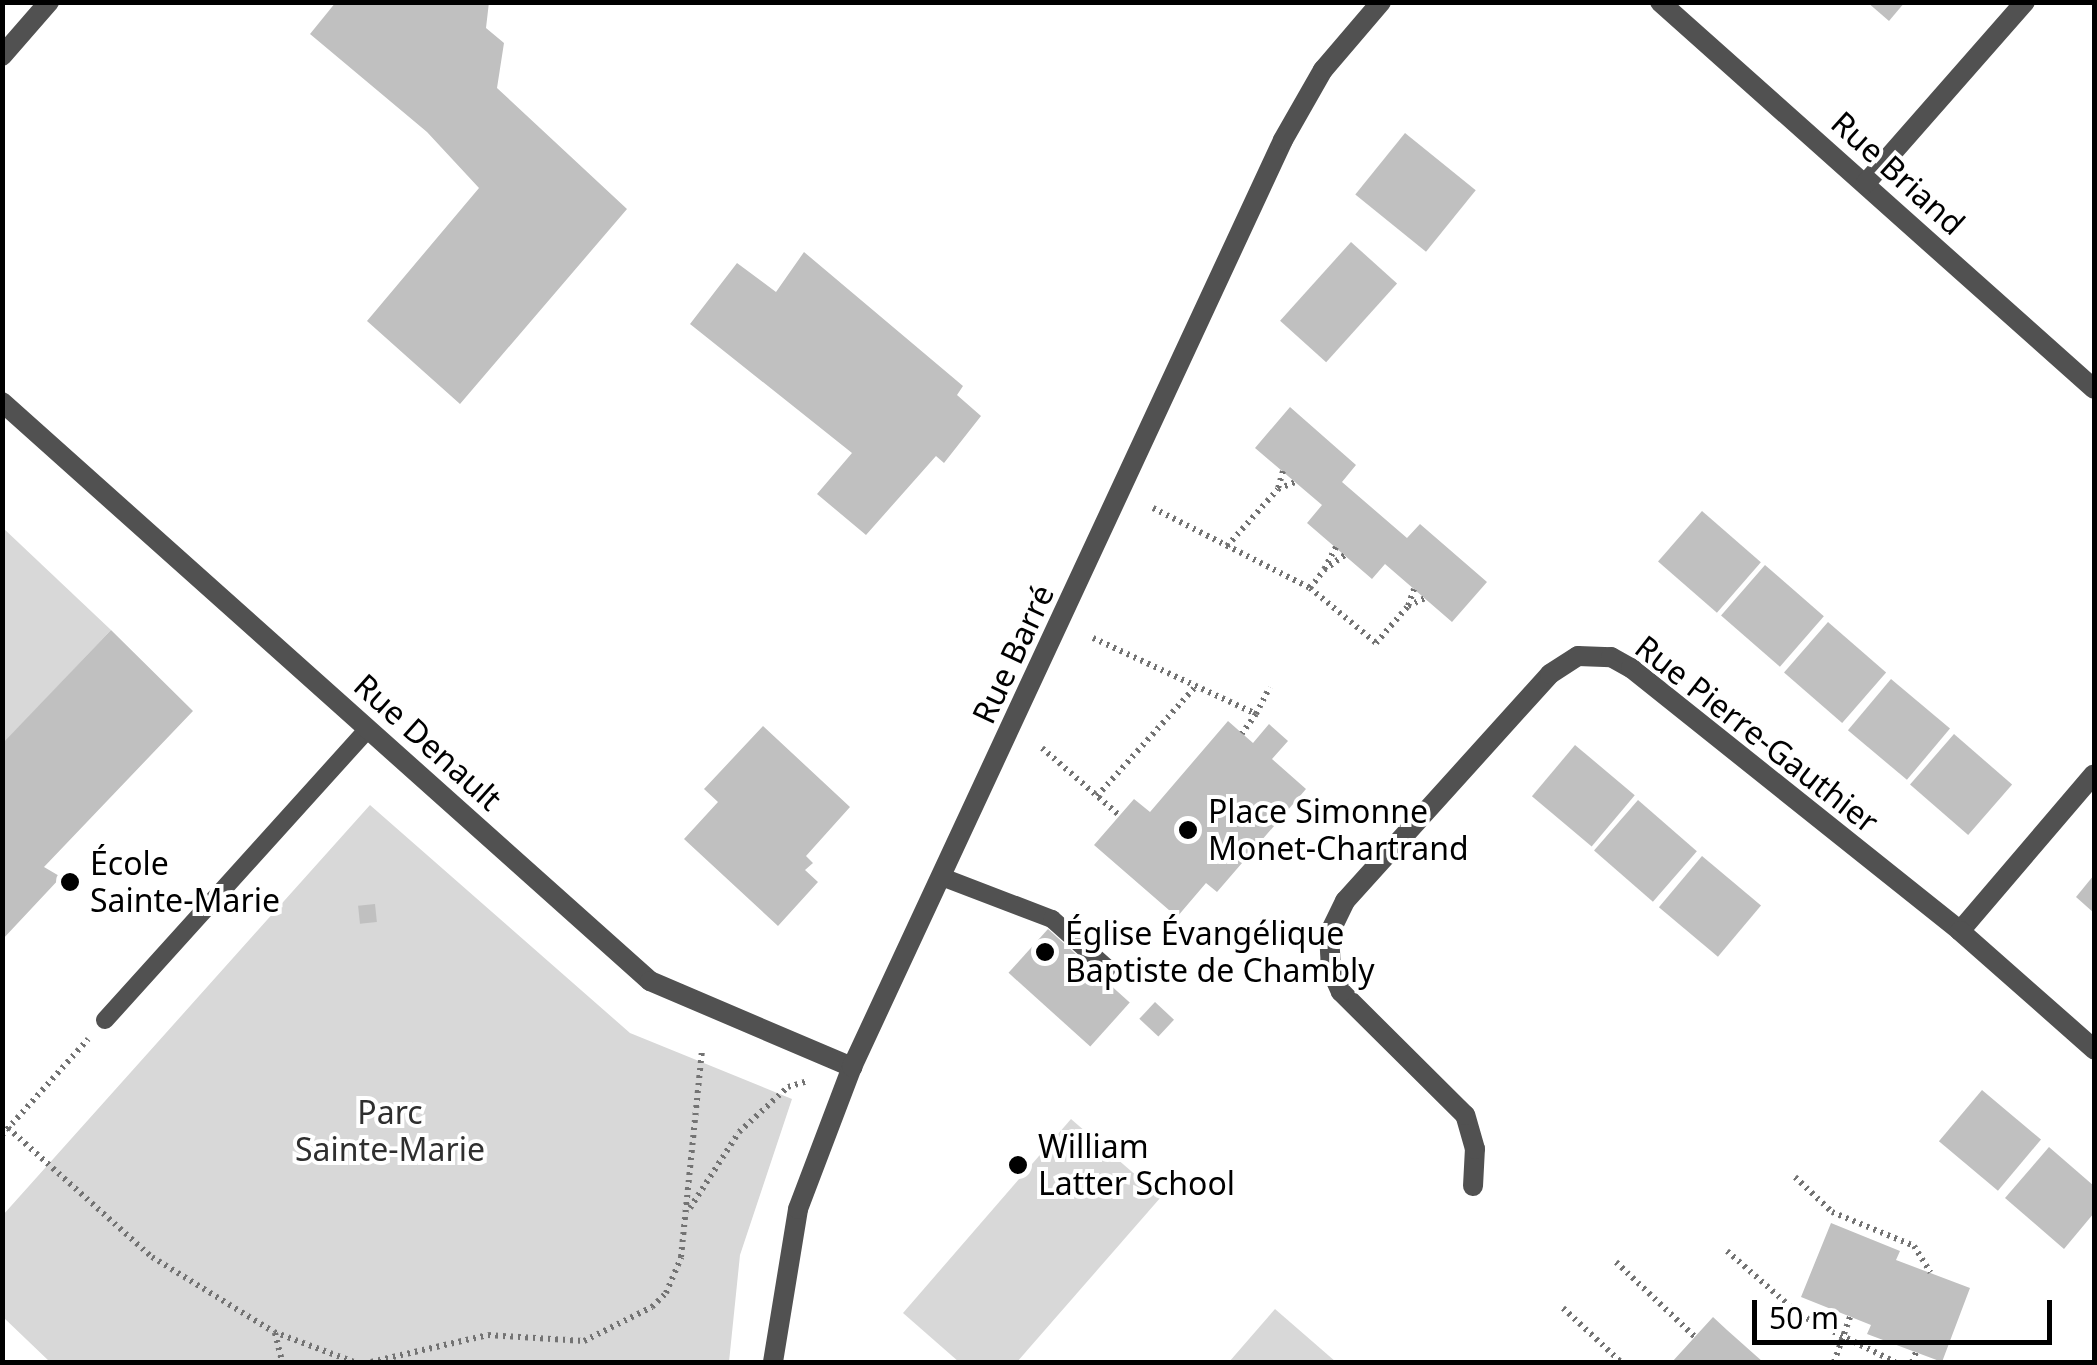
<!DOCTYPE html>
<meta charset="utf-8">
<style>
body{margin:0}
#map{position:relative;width:2097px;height:1365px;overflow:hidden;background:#fff;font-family:"Noto Sans",sans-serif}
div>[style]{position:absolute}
.green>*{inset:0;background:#d8d8d8}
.building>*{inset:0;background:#c0c0c0;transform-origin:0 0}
.path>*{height:6px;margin-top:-3px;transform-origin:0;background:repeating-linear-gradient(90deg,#737373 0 2.5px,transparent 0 7.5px)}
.lane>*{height:18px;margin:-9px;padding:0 9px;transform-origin:9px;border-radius:9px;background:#515151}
.street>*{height:20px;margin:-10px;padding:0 10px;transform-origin:10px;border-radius:10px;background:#515151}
.dots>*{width:28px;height:28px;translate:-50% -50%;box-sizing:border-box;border:5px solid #fff;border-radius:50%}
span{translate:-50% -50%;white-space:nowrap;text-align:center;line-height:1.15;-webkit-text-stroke:8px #fff;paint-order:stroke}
.street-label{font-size:32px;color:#000}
.poi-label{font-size:32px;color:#000}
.left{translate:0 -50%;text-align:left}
.park-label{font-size:32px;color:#2f2f2f}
.frame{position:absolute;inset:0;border:5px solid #000;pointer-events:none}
.scale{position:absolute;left:1752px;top:1300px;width:300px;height:45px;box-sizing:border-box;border:5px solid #000;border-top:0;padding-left:12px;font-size:30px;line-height:35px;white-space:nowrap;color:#000;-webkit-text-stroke:8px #fff;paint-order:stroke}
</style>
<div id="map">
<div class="green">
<i style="clip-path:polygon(2px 527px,111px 630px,3px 744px,2px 744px)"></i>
<i style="clip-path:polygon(370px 805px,630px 1033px,792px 1099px,740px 1255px,729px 1362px,50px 1362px,3px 1317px,3px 1215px)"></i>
<i style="clip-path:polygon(1071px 1119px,1161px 1197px,1017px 1362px,959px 1362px,903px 1313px)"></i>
<i style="clip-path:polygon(1275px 1309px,1336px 1362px,1229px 1362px)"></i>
</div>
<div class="building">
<i style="clip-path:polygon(336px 2px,489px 2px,486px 28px,504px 43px,497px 88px,627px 209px,460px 404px,367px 321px,479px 188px,427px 132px,310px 34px)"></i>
<i style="clip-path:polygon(1867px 2px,1905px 2px,1889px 21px)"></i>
<i style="left:1405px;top:133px;width:91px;height:79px;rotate:39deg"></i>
<i style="left:1351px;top:242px;width:62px;height:106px;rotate:42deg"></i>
<i style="clip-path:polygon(804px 252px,963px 386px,957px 395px,981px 416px,944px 463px,936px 456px,866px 535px,817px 494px,852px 453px,690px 324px,737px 263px,776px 292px)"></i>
<i style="clip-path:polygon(1290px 407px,1356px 465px,1342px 482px,1407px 538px,1420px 524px,1487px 582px,1452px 622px,1385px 564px,1372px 579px,1307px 523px,1322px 505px,1255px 448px)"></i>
<i style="left:1702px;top:511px;width:78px;height:67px;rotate:41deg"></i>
<i style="left:1765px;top:565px;width:78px;height:67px;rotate:41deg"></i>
<i style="left:1828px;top:622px;width:77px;height:67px;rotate:41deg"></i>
<i style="clip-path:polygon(111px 630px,193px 711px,44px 867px,61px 877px,2px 940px,2px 744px)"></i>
<i style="left:1891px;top:679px;width:77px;height:67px;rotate:40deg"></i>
<i style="clip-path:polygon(1228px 721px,1253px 743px,1269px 724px,1288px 741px,1272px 759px,1306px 789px,1217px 892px,1206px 883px,1177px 917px,1094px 845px,1134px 799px,1150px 812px)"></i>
<i style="clip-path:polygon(763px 726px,850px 807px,806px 856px,813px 863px,805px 870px,818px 882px,778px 926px,684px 839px,718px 802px,704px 789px)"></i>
<i style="left:1954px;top:734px;width:77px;height:67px;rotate:41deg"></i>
<i style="left:1575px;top:745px;width:78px;height:67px;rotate:40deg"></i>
<i style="left:1638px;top:800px;width:78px;height:67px;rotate:41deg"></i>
<i style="left:1702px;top:856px;width:77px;height:67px;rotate:40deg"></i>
<i style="clip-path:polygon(2094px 875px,2094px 913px,2076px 897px)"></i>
<i style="left:375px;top:904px;width:18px;height:17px;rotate:84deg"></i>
<i style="left:1048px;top:929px;width:110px;height:59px;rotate:42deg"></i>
<i style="left:1155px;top:1002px;width:26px;height:23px;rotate:43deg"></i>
<i style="left:1982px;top:1090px;width:77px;height:67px;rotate:40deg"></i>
<i style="clip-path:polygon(2049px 1147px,2094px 1186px,2094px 1213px,2064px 1249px,2005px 1198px)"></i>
<i style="clip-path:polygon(1831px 1223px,1900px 1251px,1896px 1260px,1970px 1288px,1942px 1362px,1867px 1334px,1871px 1325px,1801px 1297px)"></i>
<i style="clip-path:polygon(1713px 1317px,1727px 1330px,1763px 1362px,1672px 1362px)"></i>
</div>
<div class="path">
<i style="left:1283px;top:471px;width:19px;rotate:106deg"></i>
<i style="left:1278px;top:489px;width:18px;rotate:-22deg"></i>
<i style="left:1153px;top:508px;width:176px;rotate:27deg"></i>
<i style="left:1310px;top:588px;width:86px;rotate:39.8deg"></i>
<i style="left:1376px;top:643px;width:49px;rotate:-49.1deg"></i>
<i style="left:1227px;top:546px;width:76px;rotate:-48.2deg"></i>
<i style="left:1336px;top:547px;width:26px;rotate:118deg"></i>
<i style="left:1324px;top:570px;width:26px;rotate:-36deg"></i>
<i style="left:1310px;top:588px;width:23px;rotate:-52deg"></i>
<i style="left:1414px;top:589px;width:18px;rotate:109deg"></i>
<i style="left:1408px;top:606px;width:19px;rotate:-25deg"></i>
<i style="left:1093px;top:638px;width:180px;rotate:25deg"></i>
<i style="left:1256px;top:714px;width:24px;rotate:126deg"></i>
<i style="left:1256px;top:714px;width:30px;rotate:-63deg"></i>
<i style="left:1042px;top:748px;width:102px;rotate:41deg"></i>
<i style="left:1097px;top:796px;width:148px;rotate:-48deg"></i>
<i style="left:8px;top:1128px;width:193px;rotate:41.9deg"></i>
<i style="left:152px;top:1257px;width:143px;rotate:31.6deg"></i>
<i style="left:274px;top:1332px;width:85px;rotate:20.6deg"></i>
<i style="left:2px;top:1135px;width:129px;rotate:-48.1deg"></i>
<i style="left:1795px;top:1177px;width:51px;rotate:43.4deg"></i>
<i style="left:1832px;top:1212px;width:89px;rotate:22.5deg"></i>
<i style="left:1914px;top:1246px;width:31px;rotate:58deg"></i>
<i style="left:690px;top:1208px;width:90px;rotate:-57.2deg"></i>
<i style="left:739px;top:1132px;width:67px;rotate:-42.6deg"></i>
<i style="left:788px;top:1087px;width:21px;rotate:-17deg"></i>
<i style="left:1727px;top:1251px;width:97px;rotate:41.2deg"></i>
<i style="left:1800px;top:1315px;width:106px;rotate:26.3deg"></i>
<i style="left:1616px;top:1262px;width:109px;rotate:43.5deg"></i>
<i style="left:1563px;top:1308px;width:79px;rotate:43deg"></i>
<i style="left:275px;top:1333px;width:30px;rotate:76deg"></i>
<i style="left:371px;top:1362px;width:120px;rotate:-13deg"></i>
<i style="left:488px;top:1335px;width:96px;rotate:3.6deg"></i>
<i style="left:584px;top:1341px;width:76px;rotate:-26.6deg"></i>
<i style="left:652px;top:1307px;width:20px;rotate:-45deg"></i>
<i style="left:666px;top:1293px;width:39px;rotate:-67deg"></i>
<i style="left:681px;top:1257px;width:206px;rotate:-84.2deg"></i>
<i style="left:1834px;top:1362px;width:48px;rotate:-70.4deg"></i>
<i style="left:1912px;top:1362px;width:11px;rotate:-68deg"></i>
</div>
<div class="lane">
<i style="left:942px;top:877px;width:118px;rotate:20.9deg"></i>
<i style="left:1052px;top:919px;width:74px;rotate:41.7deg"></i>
<i style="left:105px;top:1020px;width:392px;rotate:-47.9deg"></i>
</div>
<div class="street">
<i style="left:1660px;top:2px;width:581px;rotate:41.72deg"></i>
<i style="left:2px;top:56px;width:72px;rotate:-49deg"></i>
<i style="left:1865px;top:184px;width:242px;rotate:-48.7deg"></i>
<i style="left:2px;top:402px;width:869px;rotate:41.78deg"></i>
<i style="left:650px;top:981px;width:220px;rotate:23.1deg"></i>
<i style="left:1960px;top:931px;width:206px;rotate:-49.5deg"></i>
<i style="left:1473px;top:1186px;width:37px;rotate:-87deg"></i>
<i style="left:1475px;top:1149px;width:35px;rotate:-106deg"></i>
<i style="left:1465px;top:1115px;width:175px;rotate:-135.2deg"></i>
<i style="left:1341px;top:992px;width:24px;rotate:-114deg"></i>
<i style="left:1331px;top:970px;width:36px;rotate:-93deg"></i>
<i style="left:1329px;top:934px;width:37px;rotate:-64deg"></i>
<i style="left:1345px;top:901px;width:306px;rotate:-47.9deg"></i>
<i style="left:1550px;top:674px;width:33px;rotate:-33deg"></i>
<i style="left:1578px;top:656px;width:33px;rotate:2deg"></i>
<i style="left:1611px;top:657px;width:23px;rotate:29deg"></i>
<i style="left:1631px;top:668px;width:421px;rotate:38.6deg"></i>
<i style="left:1960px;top:931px;width:179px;rotate:41.4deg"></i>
<i style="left:773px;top:1362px;width:155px;rotate:-80.7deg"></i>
<i style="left:798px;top:1209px;width:152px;rotate:-69.2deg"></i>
<i style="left:852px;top:1067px;width:1022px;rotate:-65.06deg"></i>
<i style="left:1283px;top:140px;width:81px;rotate:-60.3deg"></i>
<i style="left:1323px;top:70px;width:89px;rotate:-49.5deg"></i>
</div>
<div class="dots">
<i style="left:1188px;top:830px;background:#000"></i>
<i style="left:70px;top:882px;background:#000"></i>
<i style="left:1045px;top:952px;background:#000"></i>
<i style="left:1018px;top:1165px;background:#000"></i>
</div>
<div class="street-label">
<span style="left:1898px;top:173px;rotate:42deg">Rue Briand</span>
<span style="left:1013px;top:654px;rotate:-65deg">Rue Barré</span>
<span style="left:1757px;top:734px;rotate:38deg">Rue Pierre-Gauthier</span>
<span style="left:428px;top:742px;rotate:42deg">Rue Denault</span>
</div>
<div class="poi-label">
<span class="left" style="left:1208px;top:830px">Place Simonne<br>Monet-Chartrand</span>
<span class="left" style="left:90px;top:882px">École<br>Sainte-Marie</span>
<span class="left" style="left:1065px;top:952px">Église Évangélique<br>Baptiste de Chambly</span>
<span class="left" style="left:1038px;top:1165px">William<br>Latter School</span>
</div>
<div class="park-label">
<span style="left:390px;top:1131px">Parc<br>Sainte-Marie</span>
</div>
<div class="frame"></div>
<div class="scale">50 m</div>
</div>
